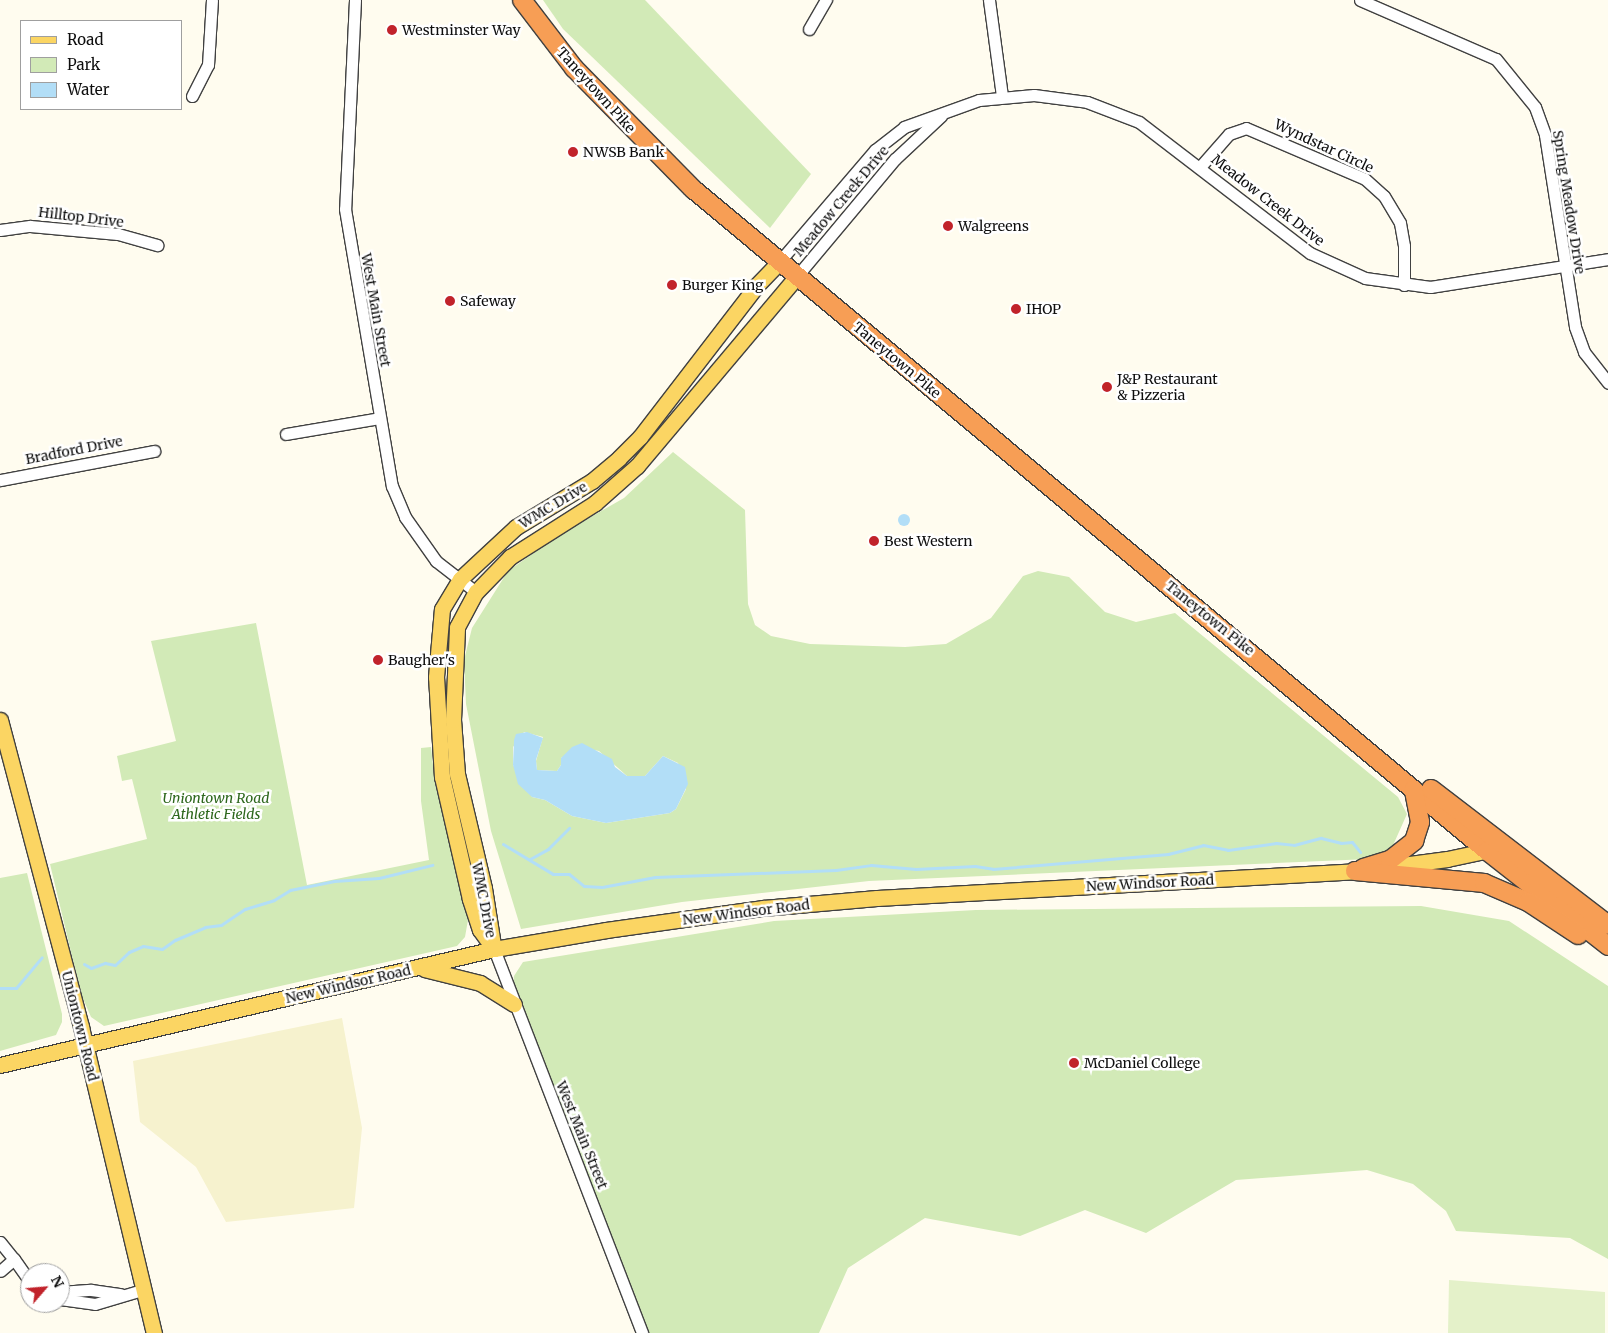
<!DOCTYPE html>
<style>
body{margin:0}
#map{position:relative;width:1608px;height:1333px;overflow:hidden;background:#fffcef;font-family:Merriweather,serif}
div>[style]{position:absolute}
.farmland>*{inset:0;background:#f6f2ce}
.green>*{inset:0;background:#d2eab7}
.pitch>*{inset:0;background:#e4f1c9}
.water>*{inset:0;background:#b2def7}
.round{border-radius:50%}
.stream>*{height:3px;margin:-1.5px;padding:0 1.5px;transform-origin:1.5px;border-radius:1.5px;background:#b2def7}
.roads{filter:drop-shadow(1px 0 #414141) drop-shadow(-1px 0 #414141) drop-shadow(0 1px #414141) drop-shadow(0 -1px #414141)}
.minor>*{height:11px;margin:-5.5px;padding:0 5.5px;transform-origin:5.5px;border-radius:5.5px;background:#fff}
.major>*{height:15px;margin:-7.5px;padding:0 7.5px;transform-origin:7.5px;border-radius:7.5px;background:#fbd563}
.highway>*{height:18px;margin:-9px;padding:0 9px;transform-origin:9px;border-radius:9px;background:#f79e55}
.dots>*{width:14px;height:14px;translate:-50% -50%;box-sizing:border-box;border:2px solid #fff;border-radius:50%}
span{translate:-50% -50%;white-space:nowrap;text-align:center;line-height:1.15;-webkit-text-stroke:5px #fff;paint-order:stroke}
.poi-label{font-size:14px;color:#0e0e0e}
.left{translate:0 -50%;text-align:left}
.street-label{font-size:14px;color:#0e0e0e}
.park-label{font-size:14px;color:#2d671c;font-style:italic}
.legend{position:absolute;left:20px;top:20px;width:162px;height:90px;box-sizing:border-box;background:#fff;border:1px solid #9f9f9f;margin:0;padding:6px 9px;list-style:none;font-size:15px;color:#0e0e0e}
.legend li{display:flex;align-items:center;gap:10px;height:25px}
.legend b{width:25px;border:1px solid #9f9f9f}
.north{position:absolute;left:20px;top:1263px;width:50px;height:50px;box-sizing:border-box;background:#fff;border:1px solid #9f9f9f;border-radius:50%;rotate:63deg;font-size:14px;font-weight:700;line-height:20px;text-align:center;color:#0e0e0e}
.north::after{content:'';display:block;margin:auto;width:18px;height:22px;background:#c1232b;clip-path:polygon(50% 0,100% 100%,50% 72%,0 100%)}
</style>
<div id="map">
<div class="farmland">
<i style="clip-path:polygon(342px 1018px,362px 1128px,354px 1208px,226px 1222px,196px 1167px,140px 1122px,133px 1061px)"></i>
</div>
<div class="green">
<i style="clip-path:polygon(543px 0,645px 0,811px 174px,770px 228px,563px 29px)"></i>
<i style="clip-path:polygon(evenodd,673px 452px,745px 510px,748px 604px,755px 625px,771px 636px,810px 644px,905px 647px,946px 644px,991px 618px,1023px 576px,1038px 571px,1069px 577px,1105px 612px,1136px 622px,1175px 613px,1398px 797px,1407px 814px,1390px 852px,1369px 859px,869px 881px,682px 902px,521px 929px,491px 831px,466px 704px,464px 660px,472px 628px,508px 571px,561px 534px,624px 498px,673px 452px,524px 732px,543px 737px,536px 761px,537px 770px,557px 771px,561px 765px,561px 758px,578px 747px,599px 751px,627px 776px,645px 776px,663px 756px,678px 763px,686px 789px,676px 809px,670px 813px,606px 823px,572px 816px,545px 800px,532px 797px,513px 765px,513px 747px,524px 732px)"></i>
<i style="clip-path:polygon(256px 623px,307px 885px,429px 860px,421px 801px,421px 748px,431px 747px,435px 783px,468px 920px,465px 937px,457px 946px,104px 1026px,91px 1017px,81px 994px,50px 864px,147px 839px,132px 779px,122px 781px,117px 756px,176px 741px,151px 641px)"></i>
<i style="clip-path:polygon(27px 873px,62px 1014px,62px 1022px,56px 1035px,0 1051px,0 878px)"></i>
<i style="clip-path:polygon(1421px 906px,1509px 921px,1608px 986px,1608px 1259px,1570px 1238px,1456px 1231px,1446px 1211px,1413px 1184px,1367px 1170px,1236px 1180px,1146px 1233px,1085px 1210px,1020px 1236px,925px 1218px,848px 1268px,819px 1333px,641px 1333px,513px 990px,514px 976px,523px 962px,774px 921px,976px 910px)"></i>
</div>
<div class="pitch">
<i style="clip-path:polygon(1449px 1280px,1605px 1292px,1605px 1333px,1448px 1333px)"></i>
</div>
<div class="water">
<i class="round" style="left:898px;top:514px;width:12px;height:12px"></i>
<i style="clip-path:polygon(527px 732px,543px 738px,536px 760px,537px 770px,557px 771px,561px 765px,561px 758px,572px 747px,582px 743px,612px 759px,615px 767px,627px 776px,645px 776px,663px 756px,685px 767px,688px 784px,676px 809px,670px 813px,606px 823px,572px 816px,545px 800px,532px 797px,518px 784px,513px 765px,514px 740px,516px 734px)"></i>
</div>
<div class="stream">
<i style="left:503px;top:844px;width:58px;rotate:31deg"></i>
<i style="left:553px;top:874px;width:16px"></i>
<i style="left:569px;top:874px;width:19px;rotate:39deg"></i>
<i style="left:584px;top:886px;width:18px;rotate:3deg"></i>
<i style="left:602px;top:887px;width:54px;rotate:-10.7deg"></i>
<i style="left:655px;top:877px;width:181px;rotate:-2.2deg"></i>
<i style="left:836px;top:870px;width:35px;rotate:-8deg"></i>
<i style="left:871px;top:865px;width:45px;rotate:5.1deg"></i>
<i style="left:916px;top:869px;width:59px;rotate:-2.9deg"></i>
<i style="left:975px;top:866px;width:18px;rotate:9deg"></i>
<i style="left:993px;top:869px;width:176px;rotate:-4.9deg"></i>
<i style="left:1168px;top:854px;width:36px;rotate:-14deg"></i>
<i style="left:1203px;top:845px;width:25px;rotate:11deg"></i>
<i style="left:1228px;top:850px;width:49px;rotate:-8.3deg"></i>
<i style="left:1276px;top:843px;width:18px;rotate:6deg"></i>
<i style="left:1294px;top:845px;width:28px;rotate:-15deg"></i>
<i style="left:1321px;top:838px;width:21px;rotate:14deg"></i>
<i style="left:1341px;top:843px;width:11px;rotate:-5deg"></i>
<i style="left:1352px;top:842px;width:13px;rotate:51deg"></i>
<i style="left:530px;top:859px;width:21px;rotate:-29deg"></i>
<i style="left:548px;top:849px;width:30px;rotate:-45deg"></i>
<i style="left:84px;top:964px;width:8px;rotate:30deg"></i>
<i style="left:91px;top:968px;width:15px;rotate:-20deg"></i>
<i style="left:105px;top:963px;width:10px;rotate:11deg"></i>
<i style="left:115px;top:965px;width:19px;rotate:-43deg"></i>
<i style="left:129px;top:952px;width:15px;rotate:-23deg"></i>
<i style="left:143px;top:946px;width:19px;rotate:9deg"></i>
<i style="left:162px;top:949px;width:16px;rotate:-35deg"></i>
<i style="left:175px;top:940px;width:33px;rotate:-23deg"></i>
<i style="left:205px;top:927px;width:16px;rotate:-7deg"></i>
<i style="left:221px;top:925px;width:29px;rotate:-34deg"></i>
<i style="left:245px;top:909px;width:30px;rotate:-17deg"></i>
<i style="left:274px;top:900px;width:19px;rotate:-32deg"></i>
<i style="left:290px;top:890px;width:45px;rotate:-11.6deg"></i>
<i style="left:334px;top:881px;width:45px;rotate:-3.8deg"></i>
<i style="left:379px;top:878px;width:55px;rotate:-13.8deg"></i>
<i style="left:0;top:988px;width:16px"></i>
<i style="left:16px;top:988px;width:40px;rotate:-50deg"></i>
</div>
<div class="roads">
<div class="minor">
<i style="left:355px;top:0;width:209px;rotate:92.7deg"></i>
<i style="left:345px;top:209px;width:281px;rotate:80.4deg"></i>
<i style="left:392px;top:486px;width:34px;rotate:67deg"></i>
<i style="left:405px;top:517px;width:54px;rotate:54.8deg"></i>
<i style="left:436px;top:561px;width:51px;rotate:37.8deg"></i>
<i style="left:989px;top:0;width:97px;rotate:82.3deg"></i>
<i style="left:1360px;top:0;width:148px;rotate:23.5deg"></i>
<i style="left:1496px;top:59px;width:62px;rotate:50.9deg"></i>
<i style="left:1535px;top:107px;width:30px;rotate:70deg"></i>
<i style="left:1545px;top:135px;width:194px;rotate:81.1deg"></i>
<i style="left:1575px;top:327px;width:27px;rotate:70deg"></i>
<i style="left:1584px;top:352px;width:39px;rotate:52deg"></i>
<i style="left:809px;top:29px;width:34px;rotate:-60deg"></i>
<i style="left:192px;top:96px;width:35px;rotate:-63deg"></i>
<i style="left:208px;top:65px;width:65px;rotate:-86.5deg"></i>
<i style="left:1200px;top:167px;width:44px;rotate:-48.7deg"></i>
<i style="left:1229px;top:134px;width:18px;rotate:-19deg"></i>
<i style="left:1246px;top:128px;width:129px;rotate:23.2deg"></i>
<i style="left:1365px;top:179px;width:25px;rotate:42deg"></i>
<i style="left:1384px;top:196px;width:31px;rotate:59deg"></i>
<i style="left:1400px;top:223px;width:23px;rotate:80deg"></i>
<i style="left:1404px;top:246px;width:39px;rotate:90deg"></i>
<i style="left:0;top:230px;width:30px;rotate:-8deg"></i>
<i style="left:30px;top:226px;width:88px;rotate:5.2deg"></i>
<i style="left:118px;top:234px;width:41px;rotate:15.8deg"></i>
<i style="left:779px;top:262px;width:148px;rotate:-49.4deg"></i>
<i style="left:875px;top:150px;width:37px;rotate:-38deg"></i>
<i style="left:904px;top:127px;width:80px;rotate:-19.8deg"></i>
<i style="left:979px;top:100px;width:55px;rotate:-5.2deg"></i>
<i style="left:1034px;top:95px;width:53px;rotate:7.5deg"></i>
<i style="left:1087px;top:102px;width:56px;rotate:21deg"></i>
<i style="left:1139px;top:122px;width:215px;rotate:37.5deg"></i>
<i style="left:1310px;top:253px;width:60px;rotate:24.4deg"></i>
<i style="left:1365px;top:278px;width:66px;rotate:7.9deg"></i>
<i style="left:1430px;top:287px;width:180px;rotate:-8.9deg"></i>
<i style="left:797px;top:276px;width:153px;rotate:-50.1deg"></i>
<i style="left:895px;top:159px;width:63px;rotate:-43.1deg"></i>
<i style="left:286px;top:434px;width:95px;rotate:-9.7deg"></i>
<i style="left:0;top:480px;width:157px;rotate:-10.7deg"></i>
<i style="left:494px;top:949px;width:412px;rotate:68.9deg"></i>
<i style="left:0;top:1242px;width:22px;rotate:51deg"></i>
<i style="left:14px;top:1259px;width:18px;rotate:139deg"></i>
<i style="left:14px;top:1259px;width:28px;rotate:55deg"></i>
<i style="left:60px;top:1292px;width:31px;rotate:-4deg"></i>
<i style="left:91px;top:1290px;width:30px;rotate:8deg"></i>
<i style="left:60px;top:1299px;width:35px;rotate:8deg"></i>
<i style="left:95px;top:1304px;width:49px;rotate:-16.6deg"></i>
</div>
<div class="major">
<i style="left:0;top:720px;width:318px;rotate:75.2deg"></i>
<i style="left:81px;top:1027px;width:315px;rotate:76.6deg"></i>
<i style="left:493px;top:945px;width:58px;rotate:-99deg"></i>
<i style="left:484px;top:888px;width:117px;rotate:-103.3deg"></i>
<i style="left:457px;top:774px;width:54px;rotate:-94.2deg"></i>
<i style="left:453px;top:720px;width:93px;rotate:-87.5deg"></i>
<i style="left:457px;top:627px;width:40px;rotate:-62deg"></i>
<i style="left:476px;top:592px;width:49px;rotate:-45.8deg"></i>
<i style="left:510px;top:557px;width:101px;rotate:-32.4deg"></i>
<i style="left:595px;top:503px;width:56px;rotate:-41.4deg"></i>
<i style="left:637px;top:466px;width:248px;rotate:-49.9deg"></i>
<i style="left:494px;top:949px;width:24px;rotate:-126deg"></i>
<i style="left:480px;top:930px;width:33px;rotate:-108deg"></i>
<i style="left:470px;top:899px;width:125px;rotate:-102.9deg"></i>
<i style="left:442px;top:777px;width:100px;rotate:-93.4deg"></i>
<i style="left:436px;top:677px;width:68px;rotate:-85deg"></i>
<i style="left:442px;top:609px;width:35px;rotate:-59deg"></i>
<i style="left:460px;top:579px;width:76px;rotate:-42.9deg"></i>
<i style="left:516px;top:527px;width:89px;rotate:-31.2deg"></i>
<i style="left:592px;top:481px;width:35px;rotate:-40deg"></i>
<i style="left:619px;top:458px;width:30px;rotate:-45deg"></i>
<i style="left:640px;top:437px;width:192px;rotate:-52.4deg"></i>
<i style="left:757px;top:285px;width:32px;rotate:-46deg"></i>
<i style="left:424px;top:969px;width:58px;rotate:14deg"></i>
<i style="left:480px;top:983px;width:40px;rotate:32deg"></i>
<i style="left:0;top:1065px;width:507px;rotate:-13.21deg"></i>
<i style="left:494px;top:949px;width:114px;rotate:-9.6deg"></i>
<i style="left:606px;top:930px;width:159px;rotate:-8deg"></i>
<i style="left:763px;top:908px;width:114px;rotate:-5deg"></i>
<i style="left:877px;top:898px;width:479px;rotate:-3.2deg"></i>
<i style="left:1355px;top:871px;width:93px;rotate:-7.4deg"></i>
<i style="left:1447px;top:859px;width:48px;rotate:-12deg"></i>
</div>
<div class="highway">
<i style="left:522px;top:0;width:86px;rotate:52.6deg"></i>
<i style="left:574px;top:68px;width:170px;rotate:45.5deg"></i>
<i style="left:693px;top:189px;width:1034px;rotate:39.82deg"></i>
<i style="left:1487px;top:851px;width:154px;rotate:38.1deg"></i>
<i style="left:1431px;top:789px;width:223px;rotate:37.5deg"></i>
<i style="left:1363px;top:868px;width:28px;rotate:-17deg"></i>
<i style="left:1390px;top:860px;width:31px;rotate:-38deg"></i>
<i style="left:1414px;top:841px;width:20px;rotate:-72deg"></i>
<i style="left:1420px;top:822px;width:33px;rotate:-101deg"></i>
<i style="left:1355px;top:871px;width:130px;rotate:5.3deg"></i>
<i style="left:1484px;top:883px;width:48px;rotate:23.4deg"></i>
<i style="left:1528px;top:902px;width:60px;rotate:33.4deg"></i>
</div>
</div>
<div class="dots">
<i style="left:392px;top:30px;background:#c1232b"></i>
<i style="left:573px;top:152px;background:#c1232b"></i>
<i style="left:948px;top:226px;background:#c1232b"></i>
<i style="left:672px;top:285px;background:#c1232b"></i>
<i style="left:450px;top:301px;background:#c1232b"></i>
<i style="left:1016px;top:309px;background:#c1232b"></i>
<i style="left:1107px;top:387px;background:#c1232b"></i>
<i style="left:874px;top:541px;background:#c1232b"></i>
<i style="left:378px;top:660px;background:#c1232b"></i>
<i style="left:1074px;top:1063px;background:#c1232b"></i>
</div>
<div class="poi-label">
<span class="left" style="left:402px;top:30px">Westminster Way</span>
<span class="left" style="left:583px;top:152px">NWSB Bank</span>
<span class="left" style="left:958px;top:226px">Walgreens</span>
<span class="left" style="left:682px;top:285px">Burger King</span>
<span class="left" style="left:460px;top:301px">Safeway</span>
<span class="left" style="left:1026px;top:309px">IHOP</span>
<span class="left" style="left:1117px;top:387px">J&amp;P Restaurant<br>&amp; Pizzeria</span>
<span class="left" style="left:884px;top:541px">Best Western</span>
<span class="left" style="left:388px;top:660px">Baugher's</span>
<span class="left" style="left:1084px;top:1063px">McDaniel College</span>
</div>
<div class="street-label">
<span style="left:596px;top:90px;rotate:48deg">Taneytown Pike</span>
<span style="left:1324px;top:146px;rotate:25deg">Wyndstar Circle</span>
<span style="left:1268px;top:200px;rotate:38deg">Meadow Creek Drive</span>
<span style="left:841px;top:201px;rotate:-50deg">Meadow Creek Drive</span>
<span style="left:1569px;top:202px;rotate:81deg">Spring Meadow Drive</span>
<span style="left:81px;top:217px;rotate:7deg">Hilltop Drive</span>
<span style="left:376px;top:310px;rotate:80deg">West Main Street</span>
<span style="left:897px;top:360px;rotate:40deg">Taneytown Pike</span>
<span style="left:74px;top:450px;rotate:-11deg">Bradford Drive</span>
<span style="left:553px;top:505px;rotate:-31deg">WMC Drive</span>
<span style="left:1210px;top:618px;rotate:39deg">Taneytown Pike</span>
<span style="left:1150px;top:883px;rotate:-3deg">New Windsor Road</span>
<span style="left:484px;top:900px;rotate:79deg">WMC Drive</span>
<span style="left:746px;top:912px;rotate:-7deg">New Windsor Road</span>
<span style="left:348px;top:984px;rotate:-13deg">New Windsor Road</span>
<span style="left:80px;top:1026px;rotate:76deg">Uniontown Road</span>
<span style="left:582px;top:1135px;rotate:68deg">West Main Street</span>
</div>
<div class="park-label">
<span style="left:216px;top:806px">Uniontown Road<br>Athletic Fields</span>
</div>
<ul class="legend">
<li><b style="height:6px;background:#fbd563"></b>Road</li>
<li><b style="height:14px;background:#d2eab7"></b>Park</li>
<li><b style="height:14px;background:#b2def7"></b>Water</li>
</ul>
<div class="north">N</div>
</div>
